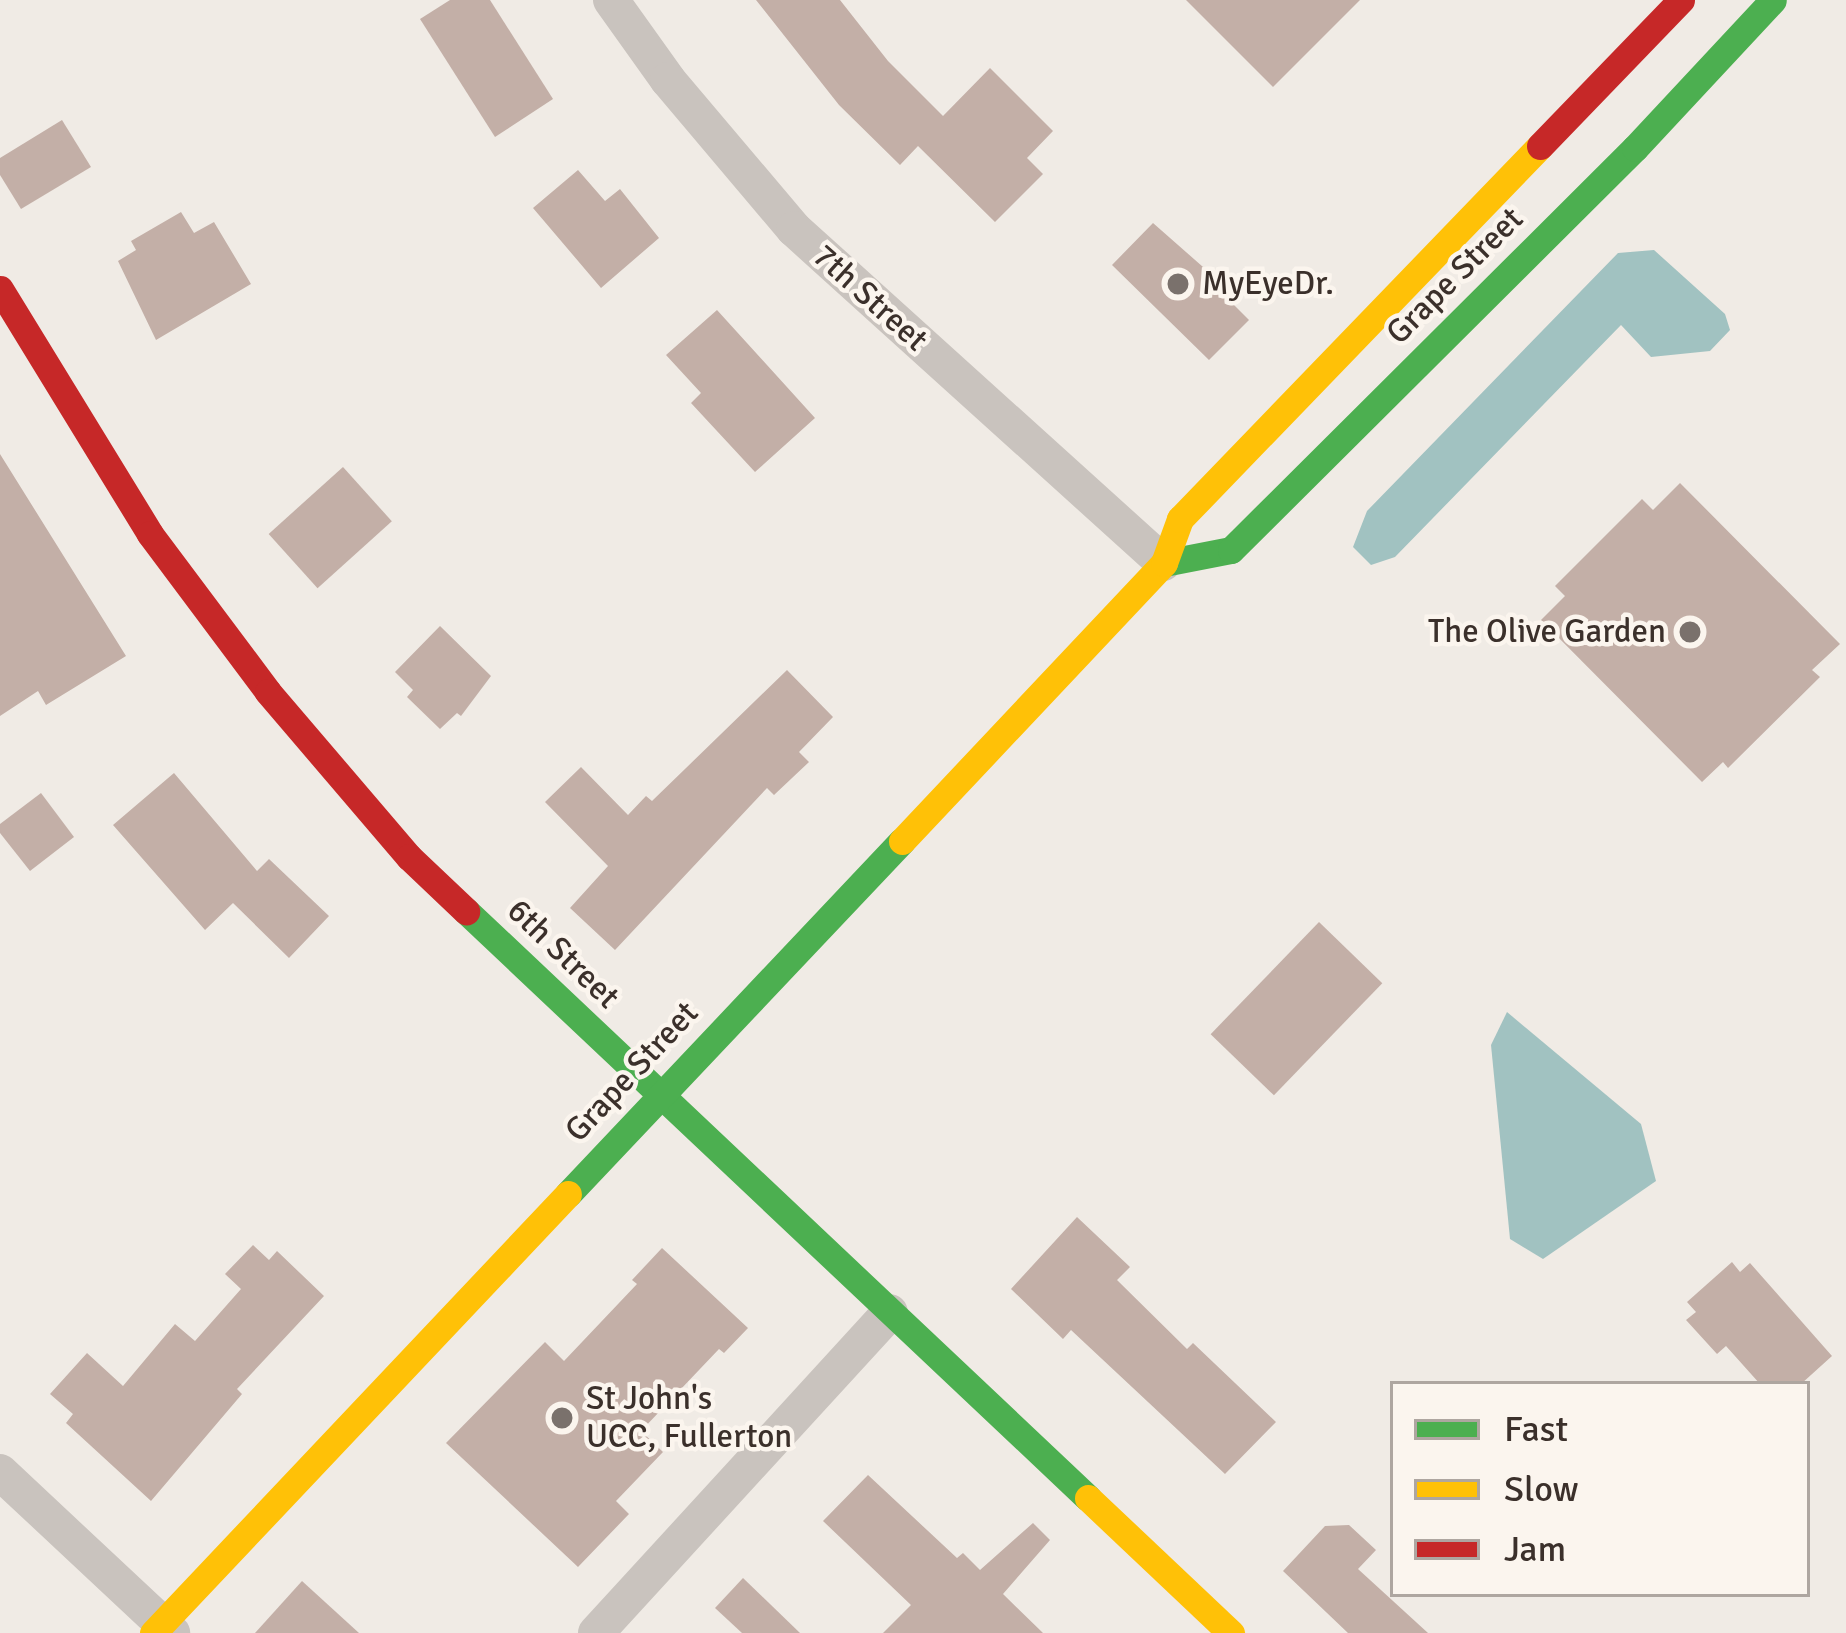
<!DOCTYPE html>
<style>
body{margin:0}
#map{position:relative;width:1846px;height:1633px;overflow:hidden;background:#f0ebe5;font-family:Signika,sans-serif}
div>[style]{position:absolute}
.water>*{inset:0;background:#a1c2c1}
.building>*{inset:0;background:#c3afa7;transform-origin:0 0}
.street>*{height:36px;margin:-18px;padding:0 18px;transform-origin:18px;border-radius:18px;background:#c9c3be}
.fast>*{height:27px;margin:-13.5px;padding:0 13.5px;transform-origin:13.5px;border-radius:13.5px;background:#4caf50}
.slow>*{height:27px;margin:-13.5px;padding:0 13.5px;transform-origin:13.5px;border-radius:13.5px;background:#ffc107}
.jam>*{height:27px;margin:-13.5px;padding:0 13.5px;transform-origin:13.5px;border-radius:13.5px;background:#c62828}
.dots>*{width:33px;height:33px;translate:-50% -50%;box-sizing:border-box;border:6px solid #fbf5ee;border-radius:50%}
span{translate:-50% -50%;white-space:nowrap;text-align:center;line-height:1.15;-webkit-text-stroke:9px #fbf5ee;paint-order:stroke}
.street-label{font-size:33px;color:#3b302b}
.poi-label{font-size:33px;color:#3b302b}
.left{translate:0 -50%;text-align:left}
.right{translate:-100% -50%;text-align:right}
.legend{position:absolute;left:1390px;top:1381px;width:420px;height:216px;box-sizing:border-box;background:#fbf5ee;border:3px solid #aea6a0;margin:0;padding:15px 21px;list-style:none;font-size:36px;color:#3b302b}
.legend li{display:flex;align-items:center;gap:24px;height:60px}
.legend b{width:60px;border:3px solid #aea6a0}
</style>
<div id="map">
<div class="water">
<i style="clip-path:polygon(1654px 250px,1725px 314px,1730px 330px,1710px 351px,1651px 357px,1621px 325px,1395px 557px,1371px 565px,1353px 547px,1367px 511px,1618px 253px)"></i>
<i style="clip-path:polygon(1507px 1012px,1641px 1124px,1656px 1181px,1543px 1259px,1510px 1239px,1491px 1045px)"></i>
</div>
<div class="building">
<i style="clip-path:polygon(450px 0,490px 0,553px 99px,495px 137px,420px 19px)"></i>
<i style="clip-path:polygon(756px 0,840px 0,888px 61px,943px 116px,990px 68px,1053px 131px,1027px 158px,1043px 174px,995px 222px,918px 146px,900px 165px,839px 105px)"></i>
<i style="clip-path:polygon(1186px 0,1360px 0,1273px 87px)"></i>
<i style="clip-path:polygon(62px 120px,91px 167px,21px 209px,0 175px,0 158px)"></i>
<i style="clip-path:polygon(578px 170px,605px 201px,620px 189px,659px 238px,601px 288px,533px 208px)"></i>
<i style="clip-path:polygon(181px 212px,194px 233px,214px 222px,251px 284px,156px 340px,118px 261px,136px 250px,131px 241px)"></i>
<i style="clip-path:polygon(1153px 223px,1236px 296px,1231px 302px,1249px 320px,1209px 360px,1112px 265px)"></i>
<i style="clip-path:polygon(717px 310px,815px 418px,755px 472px,691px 403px,701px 393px,666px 355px)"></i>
<i style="clip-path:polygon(0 454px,126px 656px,46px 705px,38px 691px,0 716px)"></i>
<i style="left:343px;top:467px;width:73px;height:100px;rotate:48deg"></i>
<i style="clip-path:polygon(1680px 483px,1840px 644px,1812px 670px,1820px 677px,1728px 768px,1723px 762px,1702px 782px,1541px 620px,1565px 596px,1555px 586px,1642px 499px,1653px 510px)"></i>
<i style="clip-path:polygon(440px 626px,491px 676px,461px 716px,457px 713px,440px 729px,407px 697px,413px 690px,395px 672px)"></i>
<i style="clip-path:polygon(787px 670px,833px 717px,799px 752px,809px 762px,774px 795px,767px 788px,615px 950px,570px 908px,608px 866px,545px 802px,581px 767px,628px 815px,646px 796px,652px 801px)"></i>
<i style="clip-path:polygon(174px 773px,257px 871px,269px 859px,329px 916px,289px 958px,233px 903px,205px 930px,113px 825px)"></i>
<i style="clip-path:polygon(41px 793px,74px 837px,30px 871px,0 833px,0 824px)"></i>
<i style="left:1319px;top:922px;width:88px;height:156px;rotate:44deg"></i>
<i style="clip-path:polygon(1077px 1217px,1130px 1267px,1117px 1280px,1187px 1349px,1193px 1343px,1276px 1422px,1225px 1474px,1071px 1330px,1063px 1339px,1011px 1289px)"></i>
<i style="clip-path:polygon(253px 1245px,269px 1260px,277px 1251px,324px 1296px,237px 1389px,242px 1394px,151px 1501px,66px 1423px,73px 1414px,50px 1394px,87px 1353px,123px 1386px,175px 1324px,195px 1341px,241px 1289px,225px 1274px)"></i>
<i style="clip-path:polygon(662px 1248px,748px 1328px,724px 1353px,719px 1349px,641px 1431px,663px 1452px,616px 1501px,629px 1514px,578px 1567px,446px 1443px,545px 1342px,564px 1361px,637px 1284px,632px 1280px)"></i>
<i style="clip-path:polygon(1732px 1262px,1740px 1272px,1750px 1263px,1832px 1356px,1801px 1384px,1760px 1384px,1726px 1346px,1717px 1354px,1686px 1320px,1696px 1312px,1687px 1302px)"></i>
<i style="clip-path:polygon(868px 1475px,957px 1558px,963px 1553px,980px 1570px,1033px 1523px,1050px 1540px,1003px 1594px,1043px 1633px,883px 1633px,911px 1605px,823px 1521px)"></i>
<i style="clip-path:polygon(1349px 1525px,1376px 1550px,1358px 1569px,1428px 1633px,1348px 1633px,1283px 1571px,1325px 1526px)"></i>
<i style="clip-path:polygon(743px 1578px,800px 1633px,742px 1633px,715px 1608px)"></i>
<i style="clip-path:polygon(302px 1581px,359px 1633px,255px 1633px)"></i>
</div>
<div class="street">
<i style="left:611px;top:0;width:98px;rotate:54.5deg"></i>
<i style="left:668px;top:80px;width:195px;rotate:49.8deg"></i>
<i style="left:794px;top:229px;width:498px;rotate:42.1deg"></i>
<i style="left:0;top:1472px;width:236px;rotate:43.1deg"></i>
<i style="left:596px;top:1633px;width:435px;rotate:-47.5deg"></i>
</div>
<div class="fast">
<i style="left:1164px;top:563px;width:68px;rotate:-11deg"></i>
<i style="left:1231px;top:550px;width:570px;rotate:-44.86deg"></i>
<i style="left:1635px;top:148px;width:202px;rotate:-47deg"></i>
<i style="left:466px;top:911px;width:855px;rotate:43.34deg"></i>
<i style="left:568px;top:1194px;width:486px;rotate:-46.6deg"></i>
</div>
<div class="slow">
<i style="left:902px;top:841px;width:382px;rotate:-46.7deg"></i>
<i style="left:1164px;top:563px;width:47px;rotate:-70deg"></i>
<i style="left:1180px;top:519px;width:518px;rotate:-46.02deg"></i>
<i style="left:1088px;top:1498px;width:197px;rotate:43.4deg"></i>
<i style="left:153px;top:1633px;width:604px;rotate:-46.61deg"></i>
</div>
<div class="jam">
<i style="left:1540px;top:146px;width:203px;rotate:-46deg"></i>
<i style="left:0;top:289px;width:287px;rotate:58.5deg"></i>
<i style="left:150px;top:534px;width:197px;rotate:53.2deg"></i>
<i style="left:268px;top:692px;width:217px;rotate:49.5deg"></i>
<i style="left:409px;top:857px;width:79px;rotate:43.5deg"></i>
</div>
<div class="dots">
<i style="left:1178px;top:284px;background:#7a716c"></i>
<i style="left:1690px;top:632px;background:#7a716c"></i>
<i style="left:562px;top:1418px;background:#7a716c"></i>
</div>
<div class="street-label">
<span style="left:1455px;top:276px;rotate:-45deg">Grape Street</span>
<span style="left:870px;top:298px;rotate:42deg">7th Street</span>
<span style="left:563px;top:954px;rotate:44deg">6th Street</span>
<span style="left:632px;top:1072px;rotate:-47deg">Grape Street</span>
</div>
<div class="poi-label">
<span class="left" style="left:1202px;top:284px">MyEyeDr.</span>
<span class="right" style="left:1666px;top:632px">The Olive Garden</span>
<span class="left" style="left:586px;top:1418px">St John's<br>UCC, Fullerton</span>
</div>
<ul class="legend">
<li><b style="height:15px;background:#4caf50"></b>Fast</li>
<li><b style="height:15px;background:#ffc107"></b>Slow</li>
<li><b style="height:15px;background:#c62828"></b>Jam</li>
</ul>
</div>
